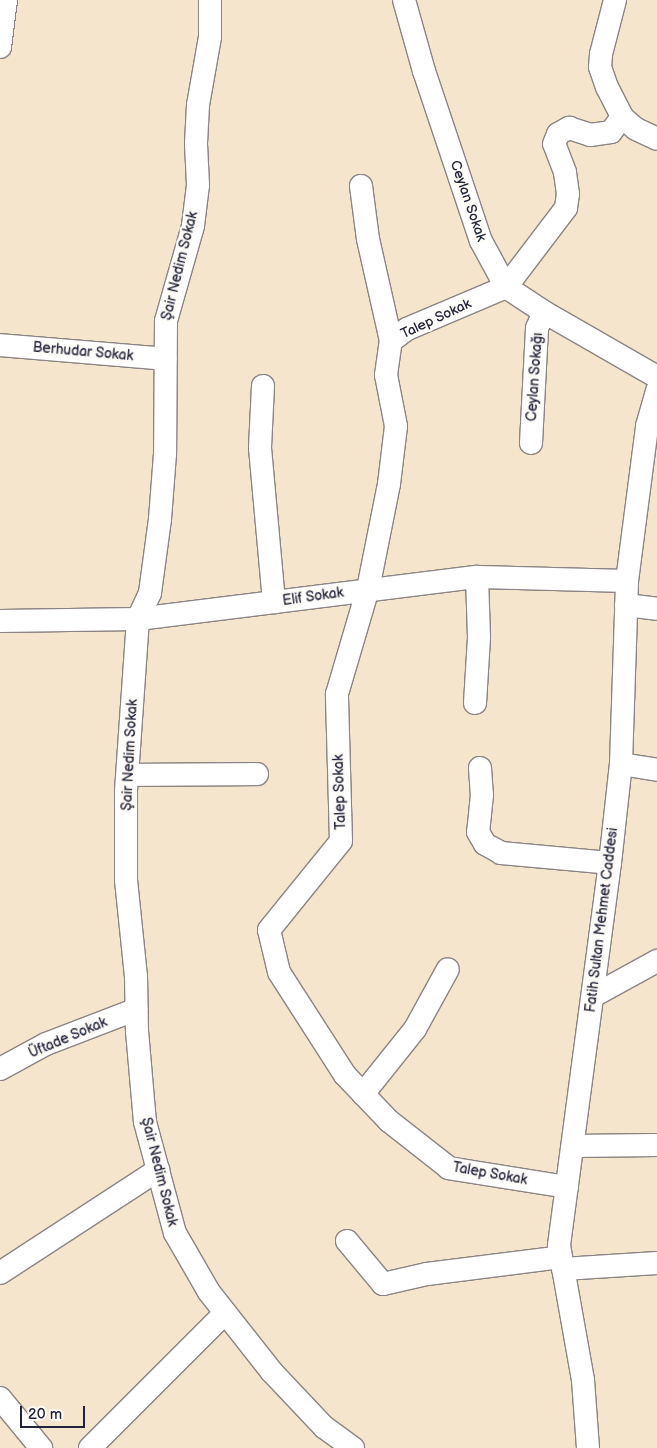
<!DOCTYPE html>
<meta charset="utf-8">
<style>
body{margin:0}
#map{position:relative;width:657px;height:1448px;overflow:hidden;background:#f4e5cc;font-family:"Balsamiq Sans",sans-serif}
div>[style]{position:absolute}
.roads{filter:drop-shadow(1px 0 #8b8484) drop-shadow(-1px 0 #8b8484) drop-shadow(0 1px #8b8484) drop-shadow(0 -1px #8b8484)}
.minor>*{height:22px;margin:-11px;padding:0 11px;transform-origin:11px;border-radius:11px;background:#fff}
span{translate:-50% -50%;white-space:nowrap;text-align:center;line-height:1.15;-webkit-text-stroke:5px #fdfcf7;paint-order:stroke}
.street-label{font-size:14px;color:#22223b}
.scale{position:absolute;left:20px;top:1406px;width:65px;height:22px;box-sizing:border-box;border:2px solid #22223b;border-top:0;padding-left:6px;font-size:15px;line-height:18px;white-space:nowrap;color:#22223b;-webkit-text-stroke:4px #fdfcf7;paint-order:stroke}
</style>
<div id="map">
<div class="roads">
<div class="minor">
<i style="left:210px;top:0;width:37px;rotate:90deg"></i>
<i style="left:210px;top:37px;width:69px;rotate:100deg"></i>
<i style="left:198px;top:105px;width:39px;rotate:93deg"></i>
<i style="left:196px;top:144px;width:41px;rotate:87.2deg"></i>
<i style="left:198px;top:185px;width:41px;rotate:97deg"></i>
<i style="left:193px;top:226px;width:99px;rotate:105.9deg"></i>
<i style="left:166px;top:321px;width:133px;rotate:90.4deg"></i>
<i style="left:165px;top:454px;width:65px;rotate:94.4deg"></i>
<i style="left:160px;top:519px;width:75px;rotate:97.7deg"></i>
<i style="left:150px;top:593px;width:29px;rotate:115deg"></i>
<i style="left:138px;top:619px;width:173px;rotate:94deg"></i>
<i style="left:126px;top:792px;width:88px;rotate:90deg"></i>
<i style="left:126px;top:880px;width:97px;rotate:84.1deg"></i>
<i style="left:136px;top:976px;width:55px;rotate:89deg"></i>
<i style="left:137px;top:1031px;width:91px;rotate:85deg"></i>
<i style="left:145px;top:1122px;width:115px;rotate:74.9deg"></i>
<i style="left:175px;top:1233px;width:68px;rotate:60deg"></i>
<i style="left:209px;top:1292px;width:102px;rotate:51.8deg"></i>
<i style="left:272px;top:1372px;width:76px;rotate:46.6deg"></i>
<i style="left:324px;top:1427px;width:36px;rotate:36deg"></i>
<i style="left:404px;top:0;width:74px;rotate:74.3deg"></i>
<i style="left:424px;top:71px;width:179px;rotate:71.5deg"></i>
<i style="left:481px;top:241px;width:52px;rotate:61.5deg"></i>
<i style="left:506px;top:287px;width:45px;rotate:33.3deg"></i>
<i style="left:544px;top:312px;width:130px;rotate:29.9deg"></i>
<i style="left:615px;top:0;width:56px;rotate:104.5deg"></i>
<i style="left:601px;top:54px;width:13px;rotate:94deg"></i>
<i style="left:600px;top:67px;width:21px;rotate:71deg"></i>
<i style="left:607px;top:87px;width:34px;rotate:63deg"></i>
<i style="left:622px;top:117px;width:18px;rotate:41deg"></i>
<i style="left:636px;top:129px;width:23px;rotate:25deg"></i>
<i style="left:0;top:47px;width:47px;rotate:-82.7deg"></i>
<i style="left:361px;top:186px;width:53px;rotate:82.5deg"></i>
<i style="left:368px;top:239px;width:105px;rotate:77.3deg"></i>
<i style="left:0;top:345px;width:166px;rotate:4.8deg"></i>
<i style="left:263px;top:386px;width:62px;rotate:92.8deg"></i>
<i style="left:260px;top:448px;width:155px;rotate:84.8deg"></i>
<i style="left:531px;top:443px;width:115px;rotate:-87deg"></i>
<i style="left:537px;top:328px;width:17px;rotate:-66deg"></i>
<i style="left:626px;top:605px;width:31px;rotate:7deg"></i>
<i style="left:0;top:621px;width:138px;rotate:-0.8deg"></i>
<i style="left:138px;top:619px;width:342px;rotate:-7.1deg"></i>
<i style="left:477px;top:577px;width:150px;rotate:1.5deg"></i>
<i style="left:475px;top:703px;width:66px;rotate:-86.5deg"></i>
<i style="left:479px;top:637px;width:60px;rotate:-91.9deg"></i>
<i style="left:621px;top:764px;width:36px;rotate:9deg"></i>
<i style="left:480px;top:768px;width:27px;rotate:86deg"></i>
<i style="left:482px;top:795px;width:37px;rotate:96deg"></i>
<i style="left:478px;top:832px;width:14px;rotate:60deg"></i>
<i style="left:485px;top:844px;width:18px;rotate:29deg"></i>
<i style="left:501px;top:853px;width:109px;rotate:5.2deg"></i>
<i style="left:128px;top:775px;width:129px;rotate:-0.4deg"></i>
<i style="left:593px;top:996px;width:73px;rotate:-28.7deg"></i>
<i style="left:0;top:1069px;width:52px;rotate:-28.5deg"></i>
<i style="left:46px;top:1044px;width:97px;rotate:-21deg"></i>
<i style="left:363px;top:1094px;width:83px;rotate:-51.3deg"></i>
<i style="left:415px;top:1029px;width:68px;rotate:-61.2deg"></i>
<i style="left:573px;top:1146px;width:84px;rotate:-0.7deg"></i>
<i style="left:567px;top:1187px;width:120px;rotate:-170.9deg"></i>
<i style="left:449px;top:1168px;width:76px;rotate:-141.9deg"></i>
<i style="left:389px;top:1121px;width:64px;rotate:-133.7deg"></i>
<i style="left:345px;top:1075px;width:122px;rotate:-122.7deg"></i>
<i style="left:279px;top:972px;width:43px;rotate:-103.4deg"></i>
<i style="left:269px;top:930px;width:114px;rotate:-51deg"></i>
<i style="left:341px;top:841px;width:147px;rotate:-91.6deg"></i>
<i style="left:337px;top:694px;width:109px;rotate:-73.6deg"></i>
<i style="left:368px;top:589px;width:107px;rotate:-78.7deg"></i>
<i style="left:389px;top:484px;width:58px;rotate:-83.1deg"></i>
<i style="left:396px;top:426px;width:52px;rotate:-101.1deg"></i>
<i style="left:386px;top:375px;width:34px;rotate:-82deg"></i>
<i style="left:391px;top:341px;width:20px;rotate:-37deg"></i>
<i style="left:407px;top:329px;width:108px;rotate:-23deg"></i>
<i style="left:506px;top:287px;width:99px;rotate:-52.8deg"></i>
<i style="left:566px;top:208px;width:14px;rotate:-82deg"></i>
<i style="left:568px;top:194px;width:22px;rotate:-98deg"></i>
<i style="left:565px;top:172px;width:30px;rotate:-111deg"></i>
<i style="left:554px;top:144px;width:11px;rotate:-68deg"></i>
<i style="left:558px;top:134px;width:13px;rotate:-29deg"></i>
<i style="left:569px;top:128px;width:22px;rotate:18deg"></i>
<i style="left:590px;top:135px;width:21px;rotate:-8deg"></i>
<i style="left:611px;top:132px;width:19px;rotate:-54deg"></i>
<i style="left:347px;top:1241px;width:56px;rotate:50.1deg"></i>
<i style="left:383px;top:1284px;width:45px;rotate:-12.8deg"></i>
<i style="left:427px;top:1274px;width:135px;rotate:-7.2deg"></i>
<i style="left:563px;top:1269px;width:94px;rotate:-3.7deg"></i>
<i style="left:0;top:1273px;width:189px;rotate:-33.1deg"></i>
<i style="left:0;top:1398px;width:65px;rotate:50.6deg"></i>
<i style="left:90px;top:1448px;width:191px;rotate:-45deg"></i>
<i style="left:588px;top:1448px;width:68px;rotate:-94.2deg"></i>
<i style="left:583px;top:1380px;width:137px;rotate:-100.1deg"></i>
<i style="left:559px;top:1245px;width:385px;rotate:-82.4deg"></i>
<i style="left:610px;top:863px;width:100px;rotate:-83.7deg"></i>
<i style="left:621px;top:764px;width:183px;rotate:-88.1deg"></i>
<i style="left:627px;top:581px;width:156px;rotate:-82.6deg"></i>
<i style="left:647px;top:426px;width:37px;rotate:-74deg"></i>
</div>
</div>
<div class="street-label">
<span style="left:468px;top:201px;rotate:71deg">Ceylan Sokak</span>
<span style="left:180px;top:266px;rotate:-76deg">Şair Nedim Sokak</span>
<span style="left:436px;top:319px;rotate:-25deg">Talep Sokak</span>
<span style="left:83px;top:352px;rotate:5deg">Berhudar Sokak</span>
<span style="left:535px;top:377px;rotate:-86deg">Ceylan Sokağı</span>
<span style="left:313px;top:597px;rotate:-8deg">Elif Sokak</span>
<span style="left:130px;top:755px;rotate:-87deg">Şair Nedim Sokak</span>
<span style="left:340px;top:792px;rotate:-92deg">Talep Sokak</span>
<span style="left:602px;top:920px;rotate:-83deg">Fatih Sultan Mehmet Caddesi</span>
<span style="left:68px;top:1038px;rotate:-23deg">Üftade Sokak</span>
<span style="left:159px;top:1172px;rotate:76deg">Şair Nedim Sokak</span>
<span style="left:490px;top:1174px;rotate:10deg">Talep Sokak</span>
</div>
<div class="scale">20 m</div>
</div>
